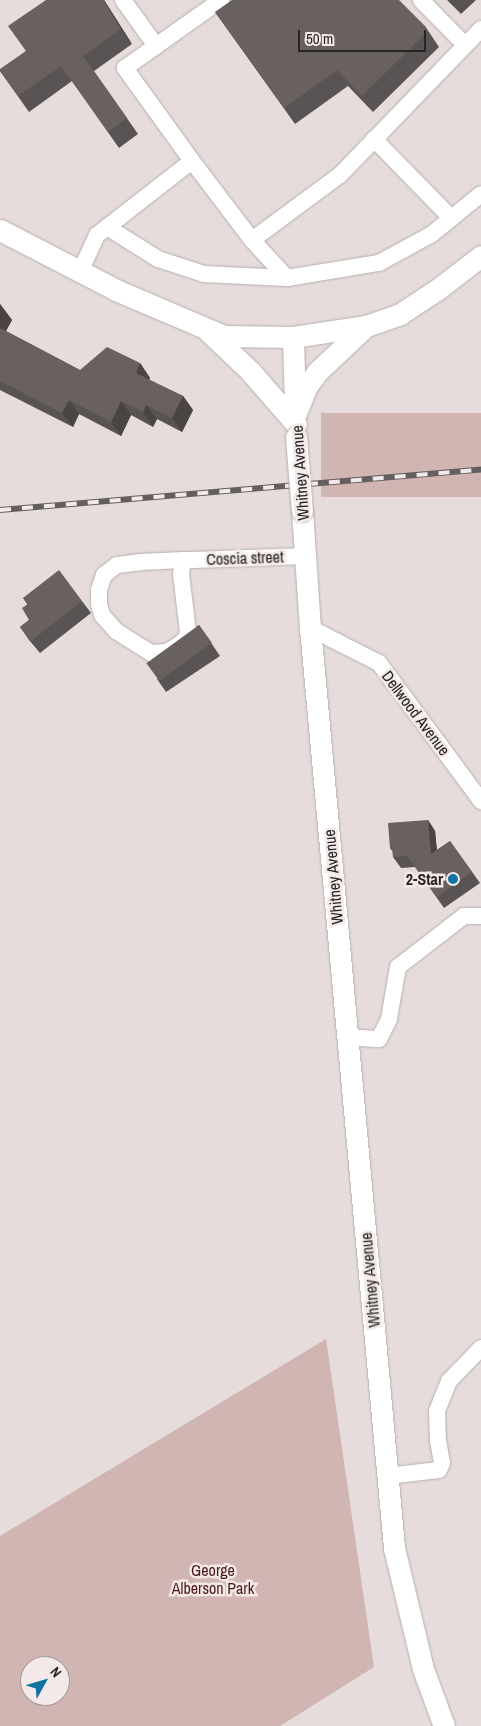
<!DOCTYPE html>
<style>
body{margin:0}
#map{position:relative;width:481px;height:1726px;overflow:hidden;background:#e5dcdb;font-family:"Archivo Narrow",sans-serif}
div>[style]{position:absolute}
.green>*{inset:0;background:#d0b5b2;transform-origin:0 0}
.roads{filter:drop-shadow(0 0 1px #b8afae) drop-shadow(0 0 1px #b8afae)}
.minor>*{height:16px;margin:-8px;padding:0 8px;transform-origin:8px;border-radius:8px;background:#fff}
.major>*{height:21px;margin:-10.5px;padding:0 10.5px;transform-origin:10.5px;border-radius:10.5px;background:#fff}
.rail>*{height:5.5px;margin-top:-2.75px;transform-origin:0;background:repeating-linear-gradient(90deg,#f2e9e8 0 11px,#645f5f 0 22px);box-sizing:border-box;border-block:1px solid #645f5f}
.bridges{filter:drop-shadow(0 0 1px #b8afae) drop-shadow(0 0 1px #b8afae)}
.major-bridge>*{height:21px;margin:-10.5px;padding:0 10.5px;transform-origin:10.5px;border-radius:10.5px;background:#fff}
.wall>*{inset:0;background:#5a5353}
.shaded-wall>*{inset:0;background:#4a4443}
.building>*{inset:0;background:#696160;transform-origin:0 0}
.dots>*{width:14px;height:14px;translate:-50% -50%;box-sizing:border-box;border:2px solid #f2e9e8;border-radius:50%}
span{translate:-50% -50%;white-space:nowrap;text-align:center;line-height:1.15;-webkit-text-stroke:5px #f2e9e8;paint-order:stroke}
.street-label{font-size:16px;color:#282424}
.poi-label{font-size:16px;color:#282424;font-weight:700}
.right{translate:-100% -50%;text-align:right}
.park-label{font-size:16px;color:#4f1a17}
.north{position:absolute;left:20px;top:1656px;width:50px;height:50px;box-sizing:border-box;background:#f2e9e8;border:1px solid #a19a9a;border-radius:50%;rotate:51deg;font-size:14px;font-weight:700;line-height:20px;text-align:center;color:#282424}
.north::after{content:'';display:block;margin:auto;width:18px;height:22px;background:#1173a0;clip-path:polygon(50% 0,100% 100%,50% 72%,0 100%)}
.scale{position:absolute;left:298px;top:30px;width:128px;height:22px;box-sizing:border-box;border:2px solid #282424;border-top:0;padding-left:6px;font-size:15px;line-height:18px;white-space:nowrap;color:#282424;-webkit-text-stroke:4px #f2e9e8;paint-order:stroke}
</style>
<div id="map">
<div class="green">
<div style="left:481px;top:413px;width:84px;height:160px;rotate:90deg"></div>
<div style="clip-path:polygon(evenodd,326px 1339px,374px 1667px,280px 1726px,0 1726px,0 1536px,326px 1339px,30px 1666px,60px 1666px,60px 1696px,30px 1696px,30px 1666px)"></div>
</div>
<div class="roads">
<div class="minor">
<div style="left:123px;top:0;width:57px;rotate:54.3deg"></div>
<div style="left:421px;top:0;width:63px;rotate:45.6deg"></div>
<div style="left:374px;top:139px;width:110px;rotate:45.7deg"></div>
<div style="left:192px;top:161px;width:115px;rotate:-125.8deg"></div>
<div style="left:125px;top:68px;width:118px;rotate:-35.3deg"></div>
<div style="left:107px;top:227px;width:60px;rotate:32.1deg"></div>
<div style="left:158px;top:259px;width:48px;rotate:18.1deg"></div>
<div style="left:204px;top:274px;width:83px;rotate:2.8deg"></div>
<div style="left:252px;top:240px;width:52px;rotate:47.4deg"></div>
<div style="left:287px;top:278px;width:93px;rotate:-9.3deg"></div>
<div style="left:379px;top:263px;width:60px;rotate:-28.7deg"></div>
<div style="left:432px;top:234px;width:63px;rotate:-39.2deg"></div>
<div style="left:80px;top:272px;width:41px;rotate:-65.3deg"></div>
<div style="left:97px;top:235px;width:120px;rotate:-37.9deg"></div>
<div style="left:192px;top:161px;width:99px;rotate:52.8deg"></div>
<div style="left:252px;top:240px;width:109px;rotate:-36.5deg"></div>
<div style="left:340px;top:175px;width:203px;rotate:-46deg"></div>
<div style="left:183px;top:560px;width:14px;rotate:98deg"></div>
<div style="left:181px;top:574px;width:58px;rotate:83.1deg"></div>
<div style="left:188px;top:632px;width:9px;rotate:111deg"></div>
<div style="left:185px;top:640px;width:14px;rotate:144deg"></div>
<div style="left:174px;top:648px;width:9px;rotate:153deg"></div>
<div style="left:166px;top:652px;width:15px;rotate:176deg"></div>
<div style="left:151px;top:653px;width:41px;rotate:-147.8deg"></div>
<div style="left:116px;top:631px;width:21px;rotate:-131deg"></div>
<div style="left:102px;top:615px;width:11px;rotate:-105deg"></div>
<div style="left:99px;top:604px;width:14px;rotate:-90deg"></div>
<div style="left:99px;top:590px;width:16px;rotate:-72deg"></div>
<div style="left:104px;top:575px;width:16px;rotate:-38deg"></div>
<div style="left:117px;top:565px;width:23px;rotate:-7deg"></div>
<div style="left:140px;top:562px;width:43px;rotate:-2.7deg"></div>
<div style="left:183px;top:560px;width:11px"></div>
<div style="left:194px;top:560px;width:112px;rotate:-2deg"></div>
<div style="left:310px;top:628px;width:77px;rotate:26.9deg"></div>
<div style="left:379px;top:663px;width:172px;rotate:53.5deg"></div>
<div style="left:347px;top:1037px;width:32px;rotate:4deg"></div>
<div style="left:379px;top:1039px;width:22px;rotate:-63deg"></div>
<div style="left:389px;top:1019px;width:53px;rotate:-80.2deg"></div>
<div style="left:398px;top:967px;width:83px;rotate:-37.7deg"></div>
<div style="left:464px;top:916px;width:17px"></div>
<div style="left:387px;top:1476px;width:52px;rotate:-6.6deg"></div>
<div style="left:439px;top:1470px;width:8px;rotate:-67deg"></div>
<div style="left:442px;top:1463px;width:22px;rotate:-100deg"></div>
<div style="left:438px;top:1441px;width:30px;rotate:-92deg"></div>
<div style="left:437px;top:1411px;width:32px;rotate:-68deg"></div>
<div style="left:449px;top:1381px;width:46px;rotate:-45.9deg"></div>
</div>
<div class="major">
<div style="left:0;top:230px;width:131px;rotate:27.3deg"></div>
<div style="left:116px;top:290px;width:117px;rotate:23.1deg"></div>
<div style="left:224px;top:336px;width:69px;rotate:0.8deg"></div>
<div style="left:293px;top:337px;width:74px;rotate:-8.6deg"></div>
<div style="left:366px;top:326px;width:36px;rotate:-19deg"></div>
<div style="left:400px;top:314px;width:45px;rotate:-33.3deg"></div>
<div style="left:438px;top:289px;width:54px;rotate:-37.5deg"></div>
<div style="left:208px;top:331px;width:58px;rotate:43.6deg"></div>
<div style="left:250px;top:371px;width:70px;rotate:49deg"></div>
<div style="left:293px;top:337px;width:70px;rotate:88.4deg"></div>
<div style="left:296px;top:413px;width:29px;rotate:-68deg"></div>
<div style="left:307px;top:386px;width:17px;rotate:-54deg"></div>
<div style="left:317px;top:372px;width:67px;rotate:-43.2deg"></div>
<div style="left:302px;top:511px;width:117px;rotate:86.1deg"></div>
<div style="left:310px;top:628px;width:924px;rotate:84.78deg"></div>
<div style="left:394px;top:1548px;width:124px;rotate:76.5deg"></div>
<div style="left:423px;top:1669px;width:61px;rotate:69.8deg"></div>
</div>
</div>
<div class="rail">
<div style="left:0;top:510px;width:483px;rotate:-4.8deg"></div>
</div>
<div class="bridges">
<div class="major-bridge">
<div style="left:296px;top:437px;width:74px;rotate:85.4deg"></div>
</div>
</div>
<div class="wall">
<div style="clip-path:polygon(104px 0,132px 44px,94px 71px,138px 134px,119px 148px,72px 81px,29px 112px,0 71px,26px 51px)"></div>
<div style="clip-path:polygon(447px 0,476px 0,461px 14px)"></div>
<div style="clip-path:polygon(215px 12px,425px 26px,439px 47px,373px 112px,348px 86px,295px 124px)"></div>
<div style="clip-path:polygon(0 304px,12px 320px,6px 331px,80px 370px,140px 363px,150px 378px,149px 380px,183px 396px,193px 410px,182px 432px,157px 419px,153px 427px,131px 415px,121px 436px,79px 414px,73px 427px,0 390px)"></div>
<div style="clip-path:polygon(23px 598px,82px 601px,91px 613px,40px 653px,29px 640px,20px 627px,29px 620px,27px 604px)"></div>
<div style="clip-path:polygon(199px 625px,220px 656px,166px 692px,157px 679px)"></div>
<div style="clip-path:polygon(428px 820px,435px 831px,437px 850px,450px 841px,480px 883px,444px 908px,415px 867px,401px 868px,393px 857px,393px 852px,390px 848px)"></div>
</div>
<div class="shaded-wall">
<div style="clip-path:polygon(103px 0,104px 0,132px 44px,121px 29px)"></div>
<div style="clip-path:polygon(0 304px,12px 320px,2px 338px,0 335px)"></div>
<div style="clip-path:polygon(140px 363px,150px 378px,146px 387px,136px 373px)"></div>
<div style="clip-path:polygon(183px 396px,193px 410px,182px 432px,172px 418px)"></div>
<div style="clip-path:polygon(69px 400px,79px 414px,73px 427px,62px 413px)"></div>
<div style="clip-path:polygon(121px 401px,131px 415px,121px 436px,111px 422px)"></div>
<div style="clip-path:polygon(146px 405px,157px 419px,153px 427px,143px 412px)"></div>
<div style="clip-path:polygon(428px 820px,435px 831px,438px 865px,431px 854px)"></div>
</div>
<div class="building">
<div style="clip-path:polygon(46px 0,103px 0,121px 29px,83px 56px,127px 118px,108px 132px,61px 66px,18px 96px,0 71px,0 69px,26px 51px,8px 26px)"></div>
<div style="clip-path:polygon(232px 0,399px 0,425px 26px,428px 31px,362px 96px,337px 70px,284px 108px,215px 12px)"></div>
<div style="clip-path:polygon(0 328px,80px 370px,107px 347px,140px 363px,136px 373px,183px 396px,172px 418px,146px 405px,143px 412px,121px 401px,111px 422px,69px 400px,62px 413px,0 381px)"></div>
<div style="clip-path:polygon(59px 570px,82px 601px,31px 641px,20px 627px,29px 620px,22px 608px,28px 604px,23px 598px)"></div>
<div style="left:199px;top:625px;width:22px;height:65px;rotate:54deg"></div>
<div style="clip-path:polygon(428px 820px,431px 854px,450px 841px,472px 872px,437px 897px,407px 856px,393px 857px,392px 848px,390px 848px,388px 823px)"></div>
</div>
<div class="dots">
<div style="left:453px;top:879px;background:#1173a0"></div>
</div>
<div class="street-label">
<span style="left:300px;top:473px;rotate:-94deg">Whitney Avenue</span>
<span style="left:245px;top:558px;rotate:-2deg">Coscia street</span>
<span style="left:416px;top:713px;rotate:53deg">Dellwood Avenue</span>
<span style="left:333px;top:877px;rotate:-95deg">Whitney Avenue</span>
<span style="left:370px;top:1280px;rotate:-95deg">Whitney Avenue</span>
</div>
<div class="poi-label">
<span class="right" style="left:443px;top:879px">2-Star</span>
</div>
<div class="park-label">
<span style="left:213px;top:1579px">George<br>Alberson Park</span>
</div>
<div class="north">N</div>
<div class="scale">50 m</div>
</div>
